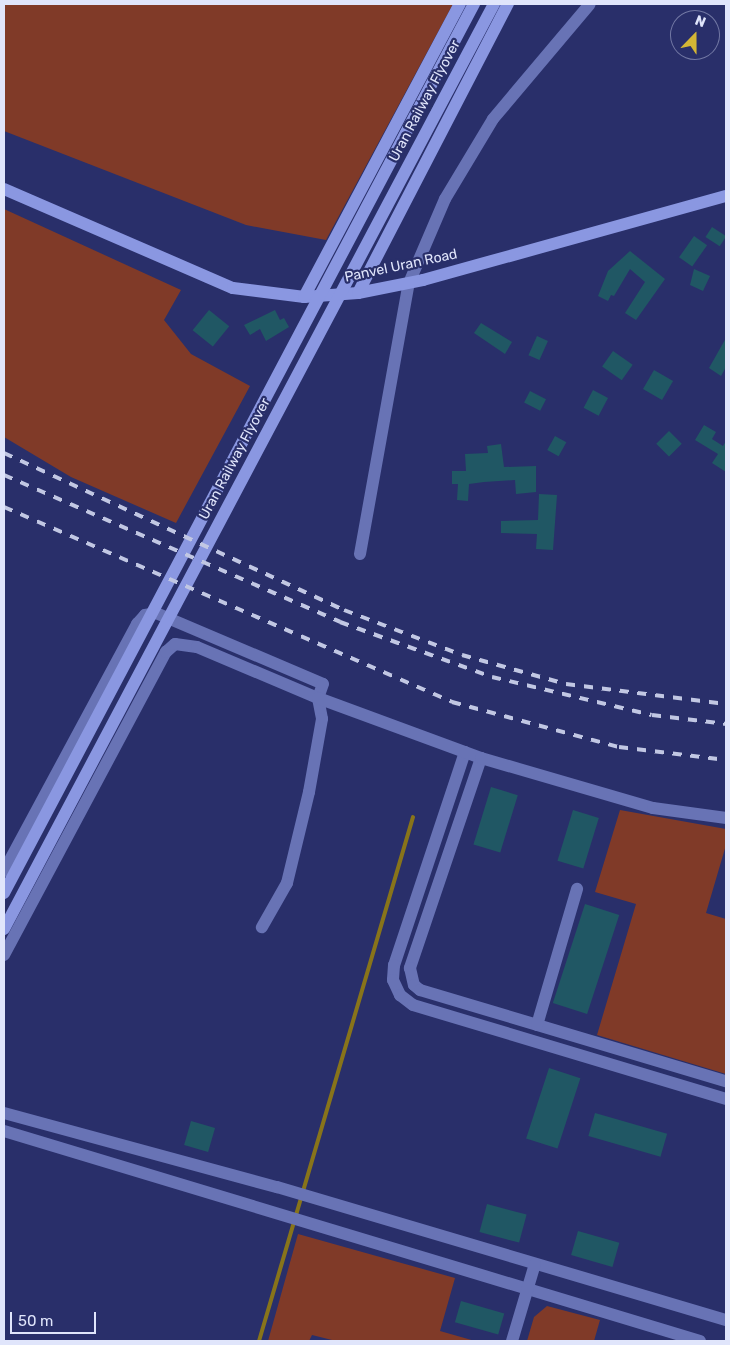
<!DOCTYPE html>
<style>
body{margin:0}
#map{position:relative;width:730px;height:1345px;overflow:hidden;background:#292f6a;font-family:Rubik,sans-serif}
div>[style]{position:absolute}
.green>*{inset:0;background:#803a28}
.stream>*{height:4px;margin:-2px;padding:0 2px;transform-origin:2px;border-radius:2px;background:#88741a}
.building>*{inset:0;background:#205764;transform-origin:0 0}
.minor>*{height:12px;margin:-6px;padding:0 6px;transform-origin:6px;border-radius:6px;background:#6873b5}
.major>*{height:12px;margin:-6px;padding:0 6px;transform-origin:6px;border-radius:6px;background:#8a97e1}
.rail>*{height:4px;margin-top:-2px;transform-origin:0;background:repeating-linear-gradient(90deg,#c1c7e3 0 9px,transparent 0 18px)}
span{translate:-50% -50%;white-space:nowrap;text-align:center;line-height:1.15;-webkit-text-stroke:4.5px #292f6a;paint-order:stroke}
.street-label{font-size:14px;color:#e0e5fb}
.frame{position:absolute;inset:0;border:5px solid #e0e5fb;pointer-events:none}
.north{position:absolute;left:670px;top:10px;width:50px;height:50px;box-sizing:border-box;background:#292f6a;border:1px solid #7278a4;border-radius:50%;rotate:22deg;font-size:14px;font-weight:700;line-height:20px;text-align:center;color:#e0e5fb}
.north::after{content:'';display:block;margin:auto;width:18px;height:22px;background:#d4b635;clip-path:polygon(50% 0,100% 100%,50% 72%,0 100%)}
.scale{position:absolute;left:10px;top:1312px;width:86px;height:22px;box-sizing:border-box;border:2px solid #e0e5fb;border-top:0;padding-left:6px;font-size:15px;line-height:18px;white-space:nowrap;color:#e0e5fb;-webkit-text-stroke:4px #292f6a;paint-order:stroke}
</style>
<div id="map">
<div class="green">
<div style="clip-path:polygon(4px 4px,453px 4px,326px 240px,246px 225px,4px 131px)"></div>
<div style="clip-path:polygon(4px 209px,181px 290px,164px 320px,191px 354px,250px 386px,176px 523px,71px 477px,4px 437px)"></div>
<div style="clip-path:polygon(620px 810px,726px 829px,726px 845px,706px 913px,726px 919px,726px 1074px,597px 1035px,636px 904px,595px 892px)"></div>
<div style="clip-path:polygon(298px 1234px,455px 1278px,440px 1331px,475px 1341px,336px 1341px,312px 1335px,309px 1341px,268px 1341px)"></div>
<div style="clip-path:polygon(547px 1306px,600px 1320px,594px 1341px,527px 1341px,534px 1317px)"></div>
</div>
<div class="stream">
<div style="left:259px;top:1341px;width:546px;rotate:-73.62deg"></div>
</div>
<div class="building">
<div style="left:712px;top:227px;width:17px;height:12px;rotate:33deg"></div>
<div style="left:694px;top:236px;width:16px;height:26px;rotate:35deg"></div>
<div style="clip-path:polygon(630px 251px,665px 279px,636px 320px,625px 313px,645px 282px,630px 269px,614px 296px,611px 295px,608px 301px,598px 296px,608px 271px)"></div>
<div style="clip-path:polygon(694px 269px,710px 276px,703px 291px,690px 285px)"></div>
<div style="left:209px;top:310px;width:26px;height:26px;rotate:39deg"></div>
<div style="clip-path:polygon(275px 310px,280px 320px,284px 318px,289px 327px,266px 341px,260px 329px,250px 335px,244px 325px)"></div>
<div style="clip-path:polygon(481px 323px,512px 342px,505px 354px,474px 333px)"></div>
<div style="left:537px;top:336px;width:12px;height:21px;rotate:24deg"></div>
<div style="clip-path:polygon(726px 338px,726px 367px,721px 376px,709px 368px)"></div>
<div style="left:613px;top:351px;width:24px;height:19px;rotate:35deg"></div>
<div style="left:654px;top:370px;width:22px;height:22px;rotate:30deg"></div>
<div style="left:593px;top:390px;width:17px;height:20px;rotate:28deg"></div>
<div style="left:530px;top:391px;width:18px;height:13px;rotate:27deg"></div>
<div style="clip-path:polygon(704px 425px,716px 432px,712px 439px,723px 446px,726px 441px,726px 472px,712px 463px,718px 454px,695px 440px)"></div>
<div style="left:669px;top:431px;width:18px;height:18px;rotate:45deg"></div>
<div style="left:555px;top:436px;width:13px;height:16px;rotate:29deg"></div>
<div style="clip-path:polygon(501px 444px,504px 467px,536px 466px,536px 492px,516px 494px,515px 480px,484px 482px,469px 484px,468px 501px,457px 500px,458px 484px,452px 484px,452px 471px,466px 471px,465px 454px,488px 453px,487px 446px)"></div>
<div style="clip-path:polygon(539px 494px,557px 495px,553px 550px,536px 549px,537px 534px,501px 533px,501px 521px,538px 520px)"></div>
<div style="left:491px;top:787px;width:28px;height:60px;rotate:17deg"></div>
<div style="left:573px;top:810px;width:27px;height:53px;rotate:17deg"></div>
<div style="left:585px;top:904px;width:36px;height:104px;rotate:18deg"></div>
<div style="left:549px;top:1068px;width:33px;height:74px;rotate:18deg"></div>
<div style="left:595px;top:1113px;width:75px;height:24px;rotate:16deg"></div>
<div style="left:191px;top:1121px;width:25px;height:25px;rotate:16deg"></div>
<div style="left:487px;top:1204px;width:41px;height:29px;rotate:15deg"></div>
<div style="left:578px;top:1231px;width:43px;height:25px;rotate:16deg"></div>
<div style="left:461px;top:1301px;width:45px;height:22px;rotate:16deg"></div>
</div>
<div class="minor">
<div style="left:360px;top:554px;width:275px;rotate:-79.8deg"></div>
<div style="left:409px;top:283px;width:91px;rotate:-66.8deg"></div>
<div style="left:445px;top:199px;width:93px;rotate:-59deg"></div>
<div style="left:493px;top:119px;width:150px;rotate:-49.9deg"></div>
<div style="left:465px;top:752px;width:225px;rotate:108.4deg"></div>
<div style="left:394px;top:965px;width:15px;rotate:94deg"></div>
<div style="left:393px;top:980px;width:17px;rotate:65deg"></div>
<div style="left:400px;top:995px;width:16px;rotate:38deg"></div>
<div style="left:413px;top:1005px;width:327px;rotate:16.7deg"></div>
<div style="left:481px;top:758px;width:222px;rotate:108.7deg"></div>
<div style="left:410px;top:968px;width:17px;rotate:77deg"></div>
<div style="left:414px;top:985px;width:8px;rotate:40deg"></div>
<div style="left:420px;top:990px;width:319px;rotate:16.6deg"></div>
<div style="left:4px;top:871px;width:281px;rotate:-61.7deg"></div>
<div style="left:137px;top:624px;width:12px;rotate:-48deg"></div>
<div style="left:145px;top:615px;width:11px;rotate:-10deg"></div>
<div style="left:156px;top:613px;width:181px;rotate:23deg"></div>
<div style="left:323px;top:684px;width:15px;rotate:110deg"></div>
<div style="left:318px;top:698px;width:21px;rotate:79deg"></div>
<div style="left:322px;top:719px;width:74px;rotate:100.1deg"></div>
<div style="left:309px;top:792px;width:94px;rotate:103.6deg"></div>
<div style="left:287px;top:883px;width:51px;rotate:119.6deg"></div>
<div style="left:4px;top:955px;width:344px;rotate:-61.9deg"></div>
<div style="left:166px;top:652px;width:12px;rotate:-42deg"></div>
<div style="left:175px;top:644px;width:22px;rotate:8deg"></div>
<div style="left:197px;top:647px;width:131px;rotate:22.9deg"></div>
<div style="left:318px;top:698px;width:174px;rotate:20.2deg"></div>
<div style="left:481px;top:758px;width:179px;rotate:16.2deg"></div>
<div style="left:653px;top:808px;width:74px;rotate:7.8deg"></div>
<div style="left:537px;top:1025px;width:142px;rotate:-73.6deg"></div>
<div style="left:4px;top:1113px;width:283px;rotate:15.2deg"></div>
<div style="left:277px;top:1187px;width:468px;rotate:16.5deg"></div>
<div style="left:4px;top:1131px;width:727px;rotate:16.79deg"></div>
<div style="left:512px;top:1341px;width:80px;rotate:-73.4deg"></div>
</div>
<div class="major">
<div style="left:4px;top:189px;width:249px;rotate:23.4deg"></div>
<div style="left:233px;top:288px;width:72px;rotate:7.2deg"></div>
<div style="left:304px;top:297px;width:54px;rotate:-4.2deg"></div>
<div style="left:358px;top:293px;width:66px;rotate:-11.3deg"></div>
<div style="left:423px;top:280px;width:314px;rotate:-15.5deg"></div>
<div style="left:358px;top:293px;width:326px;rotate:-62.6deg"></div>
<div style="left:304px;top:297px;width:332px;rotate:-62deg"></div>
<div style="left:4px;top:893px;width:1006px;rotate:-62.14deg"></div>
<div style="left:4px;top:929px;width:1047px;rotate:-62.09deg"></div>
</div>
<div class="rail">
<div style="left:4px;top:453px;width:374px;rotate:24.8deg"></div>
<div style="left:344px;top:610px;width:126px;rotate:20.9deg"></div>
<div style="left:462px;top:655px;width:108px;rotate:15.6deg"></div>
<div style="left:566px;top:684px;width:161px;rotate:7.1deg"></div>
<div style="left:4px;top:475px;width:367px;rotate:23.6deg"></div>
<div style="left:340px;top:622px;width:162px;rotate:19.9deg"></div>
<div style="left:492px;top:677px;width:164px;rotate:13.4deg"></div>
<div style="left:652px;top:715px;width:75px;rotate:6.9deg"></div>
<div style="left:4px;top:507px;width:489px;rotate:23.5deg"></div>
<div style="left:452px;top:702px;width:173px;rotate:15.1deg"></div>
<div style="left:619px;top:747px;width:108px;rotate:6.9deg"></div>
</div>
<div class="street-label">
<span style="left:425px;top:101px;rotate:-62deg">Uran Railway Flyover</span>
<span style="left:401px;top:266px;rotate:-12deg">Panvel Uran Road</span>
<span style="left:235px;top:459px;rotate:-62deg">Uran Railway Flyover</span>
</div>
<div class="frame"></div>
<div class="north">N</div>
<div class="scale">50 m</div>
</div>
